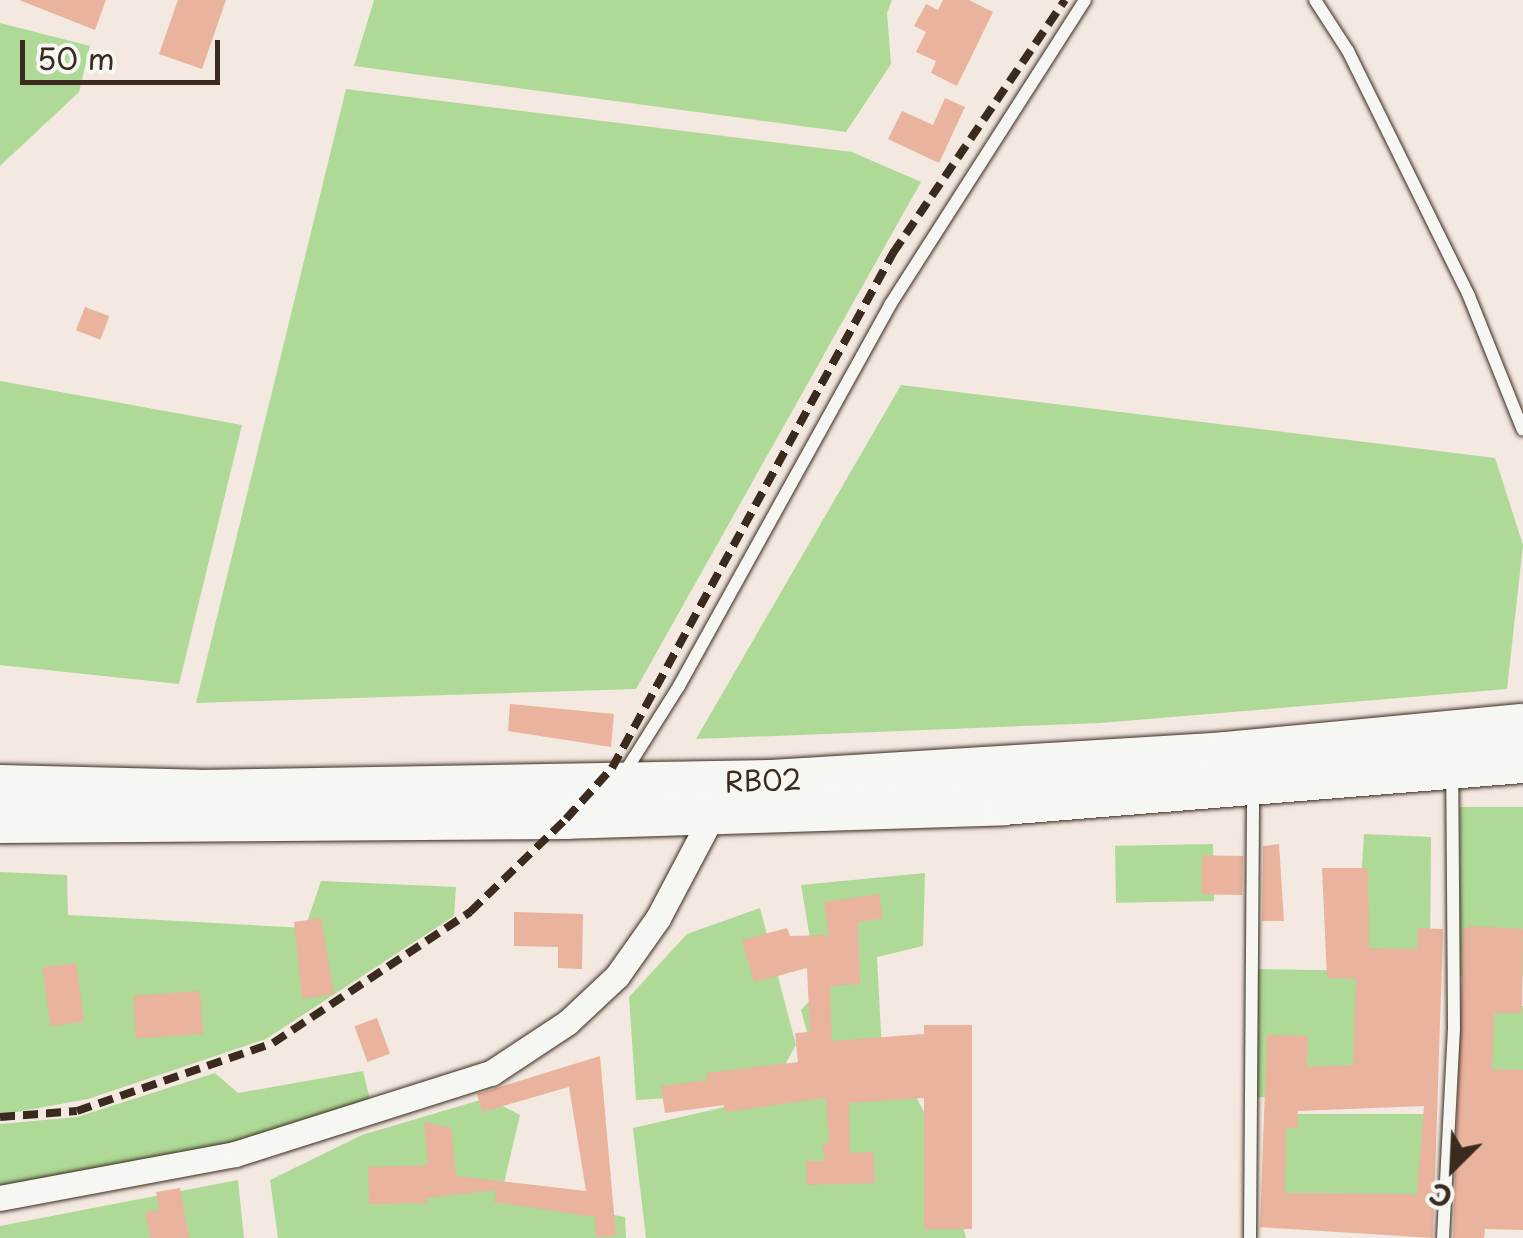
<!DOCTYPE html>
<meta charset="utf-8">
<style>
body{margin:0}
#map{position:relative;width:1523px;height:1238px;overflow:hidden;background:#f3e9e1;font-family:"Playpen Sans",sans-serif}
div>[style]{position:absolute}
.green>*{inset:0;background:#aed997;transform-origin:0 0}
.building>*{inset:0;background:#e9b39d;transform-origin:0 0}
.roads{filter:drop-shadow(0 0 2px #3b2a1e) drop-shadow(0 0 2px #3b2a1e)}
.service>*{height:12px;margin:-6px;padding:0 6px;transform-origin:6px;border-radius:6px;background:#f6f6f2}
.minor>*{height:25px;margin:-12.5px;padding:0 12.5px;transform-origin:12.5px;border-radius:12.5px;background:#f6f6f2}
.trunk>*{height:40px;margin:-20px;padding:0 20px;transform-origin:20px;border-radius:20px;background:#f6f6f2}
.rail>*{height:8px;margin-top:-4px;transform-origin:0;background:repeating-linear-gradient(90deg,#3b2a1e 0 15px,transparent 0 23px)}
span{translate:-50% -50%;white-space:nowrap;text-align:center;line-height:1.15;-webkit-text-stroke:8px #f6f6f2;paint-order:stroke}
.street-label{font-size:28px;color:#3b2a1e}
.north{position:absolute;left:1403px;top:1118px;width:100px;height:100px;-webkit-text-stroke:8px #f6f6f2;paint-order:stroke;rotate:204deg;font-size:28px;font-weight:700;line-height:40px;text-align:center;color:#3b2a1e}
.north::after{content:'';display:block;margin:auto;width:35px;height:45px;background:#3b2a1e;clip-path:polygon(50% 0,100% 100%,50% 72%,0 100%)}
.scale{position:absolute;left:20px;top:40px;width:200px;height:45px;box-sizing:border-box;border:5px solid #3b2a1e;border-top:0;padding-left:12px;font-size:30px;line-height:35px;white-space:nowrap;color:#3b2a1e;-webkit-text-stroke:8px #f6f6f2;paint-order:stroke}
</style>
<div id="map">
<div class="green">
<div style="clip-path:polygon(374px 0,892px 0,887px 13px,891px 64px,846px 132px,354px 66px)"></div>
<div style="clip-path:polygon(0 23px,90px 46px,79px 92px,0 166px)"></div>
<div style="clip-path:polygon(346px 89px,852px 152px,921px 182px,636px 689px,196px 703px)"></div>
<div style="clip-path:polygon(0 381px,242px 425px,179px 684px,0 665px)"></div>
<div style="clip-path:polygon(901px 385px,1495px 458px,1523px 545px,1507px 689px,1100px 723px,696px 739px)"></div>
<div style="left:1523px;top:807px;width:169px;height:63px;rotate:90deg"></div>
<div style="clip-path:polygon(1364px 834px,1431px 837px,1430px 955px,1356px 960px)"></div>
<div style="left:1213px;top:844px;width:57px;height:98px;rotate:89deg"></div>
<div style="clip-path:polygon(0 872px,67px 875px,68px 915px,305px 928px,321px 881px,456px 887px,454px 916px,266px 1039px,88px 1099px,0 1115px)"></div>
<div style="clip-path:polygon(925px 873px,923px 946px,877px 957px,882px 1052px,813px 1054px,801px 1010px,819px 991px,801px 885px)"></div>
<div style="clip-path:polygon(760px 908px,796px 1045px,770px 1092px,636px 1100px,629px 997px,687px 934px)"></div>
<div style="left:1256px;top:969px;width:175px;height:128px;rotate:1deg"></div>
<div style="clip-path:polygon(1481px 1003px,1523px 1006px,1523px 1215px,1486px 1206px)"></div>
<div style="clip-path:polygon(363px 1071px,371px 1104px,152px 1165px,0 1191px,0 1124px,77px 1117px,215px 1073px,238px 1093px)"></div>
<div style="clip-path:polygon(909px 1083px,938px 1139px,966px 1238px,646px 1238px,633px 1128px,807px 1088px)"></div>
<div style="clip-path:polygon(487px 1098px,520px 1115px,501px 1196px,625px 1217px,626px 1238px,278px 1238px,270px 1180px,362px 1135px)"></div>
<div style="left:1273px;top:1114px;width:159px;height:86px"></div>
<div style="clip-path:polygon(238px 1180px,244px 1238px,0 1238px,0 1226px)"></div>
</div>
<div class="building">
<div style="clip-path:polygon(19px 0,106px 0,95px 30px)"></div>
<div style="clip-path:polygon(178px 0,226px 0,202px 69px,159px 54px)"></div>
<div style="clip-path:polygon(943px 0,969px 0,993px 12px,957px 86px,931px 73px,936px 61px,916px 52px,926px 32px,914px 26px,926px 4px,938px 10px)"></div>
<div style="clip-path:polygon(945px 98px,965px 107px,939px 163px,888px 139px,902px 111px,933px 125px)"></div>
<div style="left:85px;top:307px;width:26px;height:25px;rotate:21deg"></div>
<div style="clip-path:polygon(510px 704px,614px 714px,611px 747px,508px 731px)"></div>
<div style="clip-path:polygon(1279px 844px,1284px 921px,1262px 921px,1263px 846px)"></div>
<div style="left:1243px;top:856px;width:39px;height:41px;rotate:91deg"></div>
<div style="clip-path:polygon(evenodd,1322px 868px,1368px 868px,1369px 948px,1417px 949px,1418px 928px,1443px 929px,1433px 1238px,1260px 1227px,1267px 1035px,1308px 1036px,1307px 1067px,1353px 1065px,1356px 979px,1327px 978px,1322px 868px,1424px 1106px,1417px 1194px,1285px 1193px,1286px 1128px,1298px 1128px,1298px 1111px,1424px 1106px)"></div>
<div style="clip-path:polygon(879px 894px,883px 918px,858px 922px,860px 984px,830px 986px,832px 1041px,924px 1034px,924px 1025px,972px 1025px,972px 1229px,924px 1229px,924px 1098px,849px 1103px,850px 1153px,873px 1152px,875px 1183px,807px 1185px,806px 1161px,824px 1161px,823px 1143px,829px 1143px,826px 1098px,725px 1112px,724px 1105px,665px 1113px,661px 1086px,708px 1080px,706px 1073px,798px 1062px,795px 1033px,810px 1032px,807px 968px,754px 982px,742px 940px,787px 928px,790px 936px,829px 935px,824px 902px)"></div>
<div style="clip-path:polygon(514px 912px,583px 914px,582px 969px,558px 968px,558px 947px,514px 946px)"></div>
<div style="clip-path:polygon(321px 918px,334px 994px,302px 999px,294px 922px)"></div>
<div style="clip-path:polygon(1471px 926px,1523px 929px,1522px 1013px,1494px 1013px,1492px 1069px,1523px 1070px,1523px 1230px,1485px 1229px,1484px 1238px,1453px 1238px,1463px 929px)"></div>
<div style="left:76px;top:963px;width:59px;height:34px;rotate:82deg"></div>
<div style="left:200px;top:991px;width:43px;height:67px;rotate:86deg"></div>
<div style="left:377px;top:1018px;width:38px;height:24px;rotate:70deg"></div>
<div style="clip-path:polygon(600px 1056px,616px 1236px,596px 1237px,595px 1217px,494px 1202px,497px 1190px,426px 1198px,427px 1203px,369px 1204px,368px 1167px,428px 1165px,424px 1122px,451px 1128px,456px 1176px,586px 1191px,569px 1087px,482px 1112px,477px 1094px)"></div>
<div style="clip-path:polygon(180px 1188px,189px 1238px,150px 1238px,145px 1212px,159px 1210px,156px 1192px)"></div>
</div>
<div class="roads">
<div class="service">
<div style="left:1315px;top:0;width:61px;rotate:57.1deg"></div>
<div style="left:1348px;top:51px;width:273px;rotate:63.7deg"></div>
<div style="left:1469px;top:296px;width:144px;rotate:68.1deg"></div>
<div style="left:623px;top:775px;width:105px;rotate:-57.8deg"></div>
<div style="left:679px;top:686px;width:436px;rotate:-61deg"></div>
<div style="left:890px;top:305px;width:362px;rotate:-57.4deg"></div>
<div style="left:1250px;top:1238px;width:447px;rotate:-89.6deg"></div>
<div style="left:1443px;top:1238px;width:209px;rotate:-87deg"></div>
<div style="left:1454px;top:1029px;width:257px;rotate:-90.4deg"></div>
</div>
<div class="minor">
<div style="left:0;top:1198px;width:239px;rotate:-10.6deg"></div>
<div style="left:235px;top:1154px;width:269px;rotate:-17.6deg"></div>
<div style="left:491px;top:1073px;width:92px;rotate:-33.5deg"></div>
<div style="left:568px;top:1022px;width:67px;rotate:-43.2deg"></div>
<div style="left:617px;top:976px;width:71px;rotate:-54.7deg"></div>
<div style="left:658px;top:918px;width:115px;rotate:-62.1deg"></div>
</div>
<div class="trunk">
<div style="left:0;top:785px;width:199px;rotate:1.4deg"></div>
<div style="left:199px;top:790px;width:572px;rotate:-1deg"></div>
<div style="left:771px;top:780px;width:455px;rotate:-3.5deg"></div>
<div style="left:1225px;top:752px;width:299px;rotate:-5.4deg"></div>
<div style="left:0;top:823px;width:566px;rotate:-0.4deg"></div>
<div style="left:566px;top:819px;width:437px;rotate:-1.8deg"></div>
<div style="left:1003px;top:805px;width:522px;rotate:-4.62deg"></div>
</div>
</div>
<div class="rail">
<div style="left:0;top:1117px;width:77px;rotate:-4.5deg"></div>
<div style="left:77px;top:1111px;width:207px;rotate:-19.1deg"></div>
<div style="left:273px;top:1043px;width:237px;rotate:-33.6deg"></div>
<div style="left:470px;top:912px;width:134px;rotate:-44.1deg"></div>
<div style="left:566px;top:819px;width:69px;rotate:-48deg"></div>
<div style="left:612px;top:768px;width:587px;rotate:-61.38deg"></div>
<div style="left:893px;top:253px;width:306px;rotate:-55.8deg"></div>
</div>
<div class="street-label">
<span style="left:763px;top:780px;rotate:-2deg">RB02</span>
</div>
<div class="north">С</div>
<div class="scale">50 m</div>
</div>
